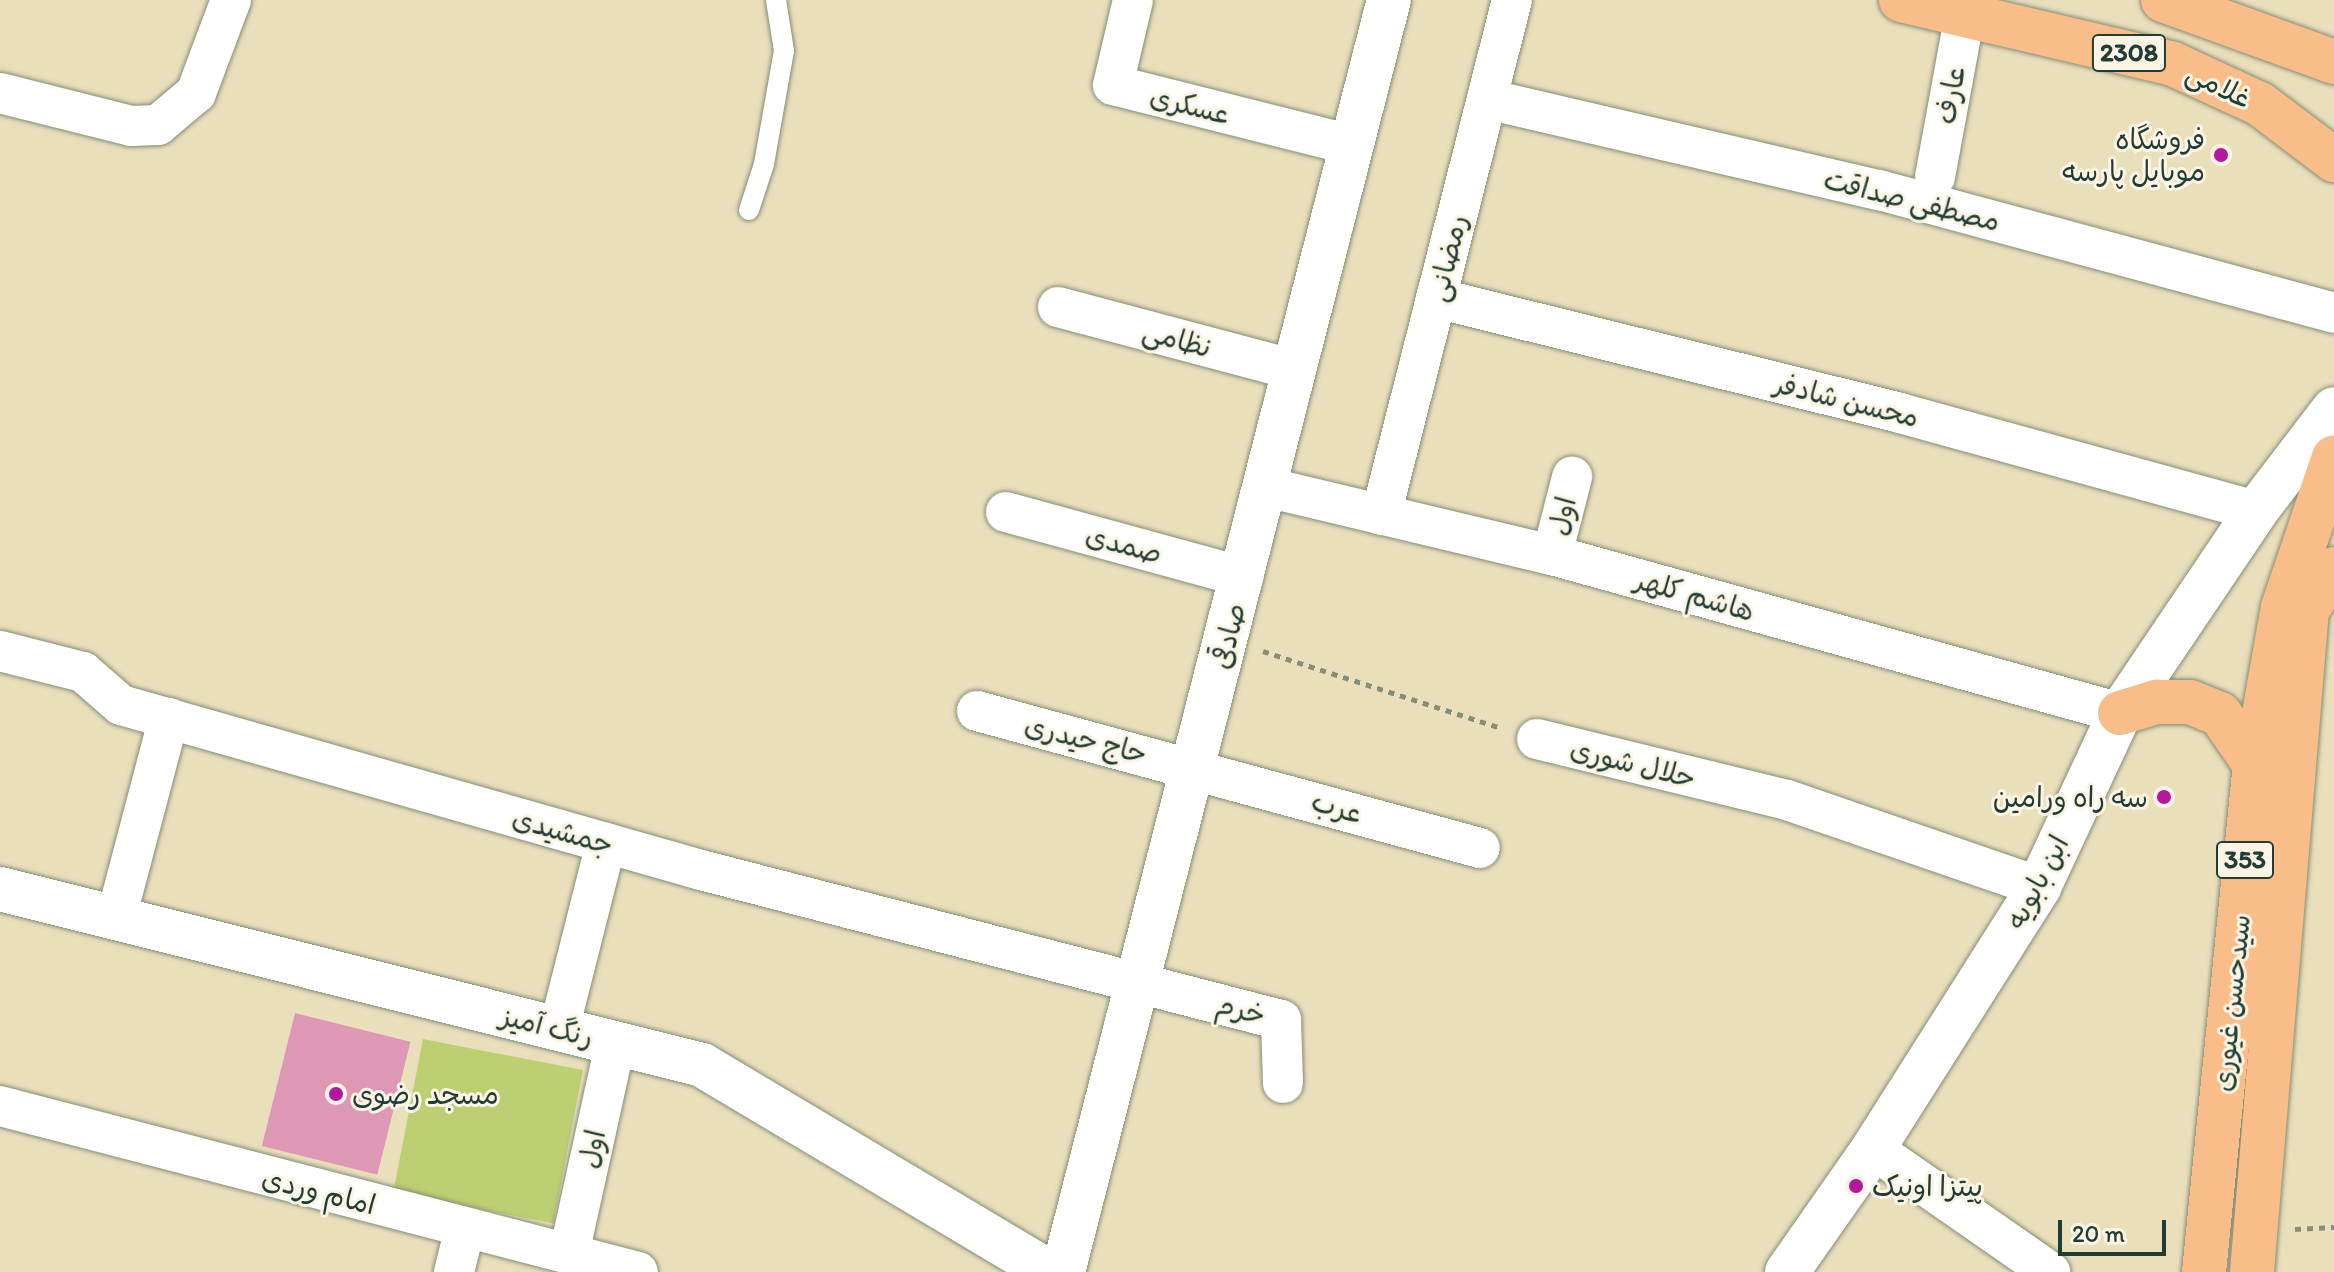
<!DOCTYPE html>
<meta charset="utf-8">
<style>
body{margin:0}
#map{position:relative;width:2334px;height:1272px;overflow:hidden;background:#eadfbb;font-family:Itim,"Playpen Sans Arabic",sans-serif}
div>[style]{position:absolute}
.green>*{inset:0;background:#bccf72;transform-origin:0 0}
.building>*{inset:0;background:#de98b5;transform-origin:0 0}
.path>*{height:5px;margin-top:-2.5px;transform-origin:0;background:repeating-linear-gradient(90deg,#848e78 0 6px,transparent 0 12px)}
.roads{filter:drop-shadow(0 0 2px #848e78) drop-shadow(0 0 2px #848e78)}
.service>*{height:20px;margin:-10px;padding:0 10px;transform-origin:10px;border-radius:10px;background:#fff}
.minor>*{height:40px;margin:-20px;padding:0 20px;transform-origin:20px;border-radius:20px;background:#fff}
.tertiary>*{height:44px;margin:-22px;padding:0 22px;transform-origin:22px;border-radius:22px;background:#fff}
.primary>*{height:44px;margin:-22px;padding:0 22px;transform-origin:22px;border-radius:22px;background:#f8bd89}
.dots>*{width:22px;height:22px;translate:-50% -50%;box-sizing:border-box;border:4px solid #fcf5e5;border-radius:50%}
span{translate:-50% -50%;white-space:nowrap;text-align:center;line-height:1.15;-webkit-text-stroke:6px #fcf5e5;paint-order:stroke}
.shield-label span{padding:2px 6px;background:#fcf5e5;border:2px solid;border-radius:6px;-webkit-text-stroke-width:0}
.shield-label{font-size:26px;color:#1f3d34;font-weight:700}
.street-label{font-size:28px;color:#1f3d34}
.poi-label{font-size:28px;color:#1f3d34}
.right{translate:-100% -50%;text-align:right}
.left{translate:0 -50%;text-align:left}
.scale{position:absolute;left:2058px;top:1220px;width:108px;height:36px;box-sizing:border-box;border:4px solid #1f3d34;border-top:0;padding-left:10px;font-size:24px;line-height:28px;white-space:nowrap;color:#1f3d34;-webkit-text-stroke:6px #fcf5e5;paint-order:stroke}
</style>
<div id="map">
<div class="green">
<div style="left:423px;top:1039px;width:163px;height:156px;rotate:11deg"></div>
</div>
<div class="building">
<div style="left:295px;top:1013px;width:119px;height:137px;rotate:14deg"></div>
</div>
<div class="path">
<div style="left:1263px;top:651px;width:250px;rotate:17.9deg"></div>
<div style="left:2295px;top:1229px;width:39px;rotate:-3deg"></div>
</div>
<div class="roads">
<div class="service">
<div style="left:749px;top:210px;width:48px;rotate:-71.9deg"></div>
<div style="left:764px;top:164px;width:115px;rotate:-80deg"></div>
<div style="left:784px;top:51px;width:52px;rotate:-98.9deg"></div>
</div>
<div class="minor">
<div style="left:1133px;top:0;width:87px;rotate:103.2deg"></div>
<div style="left:1113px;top:85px;width:246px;rotate:14.1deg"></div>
<div style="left:0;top:93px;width:135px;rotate:14.1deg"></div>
<div style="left:131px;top:126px;width:27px;rotate:-2deg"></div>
<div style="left:158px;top:125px;width:50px;rotate:-40.1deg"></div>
<div style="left:196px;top:93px;width:99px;rotate:-69.4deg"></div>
<div style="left:1487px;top:99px;width:402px;rotate:13.1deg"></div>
<div style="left:1879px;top:190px;width:471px;rotate:15.1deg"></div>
<div style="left:1935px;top:177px;width:166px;rotate:-79.6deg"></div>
<div style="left:1436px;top:298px;width:478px;rotate:13.9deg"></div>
<div style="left:1900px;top:413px;width:369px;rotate:15.4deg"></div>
<div style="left:1058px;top:307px;width:245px;rotate:14.9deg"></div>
<div style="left:1266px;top:487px;width:294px;rotate:13.4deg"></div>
<div style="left:1552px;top:555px;width:590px;rotate:15.54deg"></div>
<div style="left:1006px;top:512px;width:246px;rotate:15.3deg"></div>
<div style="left:1381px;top:515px;width:531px;rotate:-75.73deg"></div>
<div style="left:1552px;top:555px;width:81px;rotate:-75.6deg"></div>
<div style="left:0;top:651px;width:86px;rotate:14.2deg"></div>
<div style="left:83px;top:672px;width:50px;rotate:41deg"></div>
<div style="left:121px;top:705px;width:603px;rotate:15.88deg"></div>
<div style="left:701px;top:870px;width:599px;rotate:14.5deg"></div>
<div style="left:1281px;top:1020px;width:63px;rotate:88.2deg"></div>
<div style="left:977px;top:711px;width:521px;rotate:15.24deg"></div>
<div style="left:1537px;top:739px;width:257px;rotate:13.7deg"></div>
<div style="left:1787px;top:800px;width:267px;rotate:19deg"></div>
<div style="left:116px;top:918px;width:207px;rotate:-75.2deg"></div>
<div style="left:559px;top:1029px;width:192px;rotate:-75.8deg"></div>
<div style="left:0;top:1106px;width:659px;rotate:14.58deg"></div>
<div style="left:1873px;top:1149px;width:216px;rotate:34.8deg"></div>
<div style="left:569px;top:1254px;width:215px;rotate:-77.6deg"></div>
<div style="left:454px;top:1272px;width:45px;rotate:-76deg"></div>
</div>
<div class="tertiary">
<div style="left:0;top:889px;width:724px;rotate:14.07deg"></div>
<div style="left:702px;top:1065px;width:404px;rotate:30.8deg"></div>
<div style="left:1063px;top:1272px;width:1313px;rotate:-75.63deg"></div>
<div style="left:1787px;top:1272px;width:150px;rotate:-55deg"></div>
<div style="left:1873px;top:1149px;width:310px;rotate:-57.6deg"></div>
<div style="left:2039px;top:887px;width:192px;rotate:-65deg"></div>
<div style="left:2120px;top:713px;width:244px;rotate:-56deg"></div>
<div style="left:2256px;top:511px;width:128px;rotate:-52.6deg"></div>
</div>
<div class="primary">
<div style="left:1901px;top:0;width:279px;rotate:13.2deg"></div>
<div style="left:2173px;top:64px;width:96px;rotate:24.7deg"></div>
<div style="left:2260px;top:104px;width:93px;rotate:37.1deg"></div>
<div style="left:2163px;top:0;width:182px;rotate:19.9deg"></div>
<div style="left:2120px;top:713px;width:39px;rotate:-17deg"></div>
<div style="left:2157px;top:702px;width:33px"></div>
<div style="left:2190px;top:702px;width:32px;rotate:22deg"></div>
<div style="left:2220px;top:714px;width:74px;rotate:55.5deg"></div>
<div style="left:2204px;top:1272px;width:511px;rotate:-84.27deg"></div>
<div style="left:2255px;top:764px;width:159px;rotate:-79.9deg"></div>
<div style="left:2283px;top:607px;width:158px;rotate:-71.2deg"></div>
<div style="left:2252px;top:1272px;width:664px;rotate:-85.25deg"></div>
<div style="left:2307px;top:610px;width:49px;rotate:-56.6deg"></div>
</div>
</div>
<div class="dots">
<div style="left:2221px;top:155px;background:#b5179e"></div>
<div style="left:2164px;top:797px;background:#b5179e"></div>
<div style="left:336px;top:1094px;background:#b5179e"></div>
<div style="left:1856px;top:1186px;background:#b5179e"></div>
</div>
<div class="shield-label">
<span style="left:2129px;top:53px">2308</span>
<span style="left:2245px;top:860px">353</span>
</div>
<div class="street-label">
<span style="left:2219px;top:85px;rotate:26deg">غلامی</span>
<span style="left:1950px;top:95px;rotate:-79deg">عارف</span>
<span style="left:1190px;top:105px;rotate:14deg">عسکری</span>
<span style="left:1912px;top:200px;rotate:14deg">مصطفی صداقت</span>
<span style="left:1447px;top:258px;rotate:-76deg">رمضانی</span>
<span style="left:1177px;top:339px;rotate:15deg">نظامی</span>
<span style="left:1847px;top:400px;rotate:14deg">محسن شادفر</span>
<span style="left:1562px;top:516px;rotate:-76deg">اول</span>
<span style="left:1124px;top:544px;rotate:15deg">صمدی</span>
<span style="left:1695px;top:595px;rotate:16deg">هاشم کلهر</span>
<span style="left:1228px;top:636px;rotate:-76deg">صادقی</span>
<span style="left:1086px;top:739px;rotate:14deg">حاج حیدری</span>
<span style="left:1633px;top:763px;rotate:14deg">حلال شوری</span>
<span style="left:1337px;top:807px;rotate:16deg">عرب</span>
<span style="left:563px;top:831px;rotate:16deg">جمشیدی</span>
<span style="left:2037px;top:882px;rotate:-62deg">ابن بابویه</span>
<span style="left:2231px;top:1003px;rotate:-84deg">سیدحسن غیوری</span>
<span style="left:1241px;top:1009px;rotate:15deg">خرم</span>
<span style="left:547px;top:1026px;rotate:14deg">رنگ آمیز</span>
<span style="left:592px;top:1149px;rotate:-78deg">اول</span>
<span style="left:319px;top:1191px;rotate:14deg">امام وردی</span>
</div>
<div class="poi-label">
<span class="right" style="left:2205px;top:155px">فروشگاه<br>موبایل پارسه</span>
<span class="right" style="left:2148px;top:797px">سه راه ورامین</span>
<span class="left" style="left:352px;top:1094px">مسجد رضوی</span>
<span class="left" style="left:1872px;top:1186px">پیتزا اونیک</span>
</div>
<div class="scale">20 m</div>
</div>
